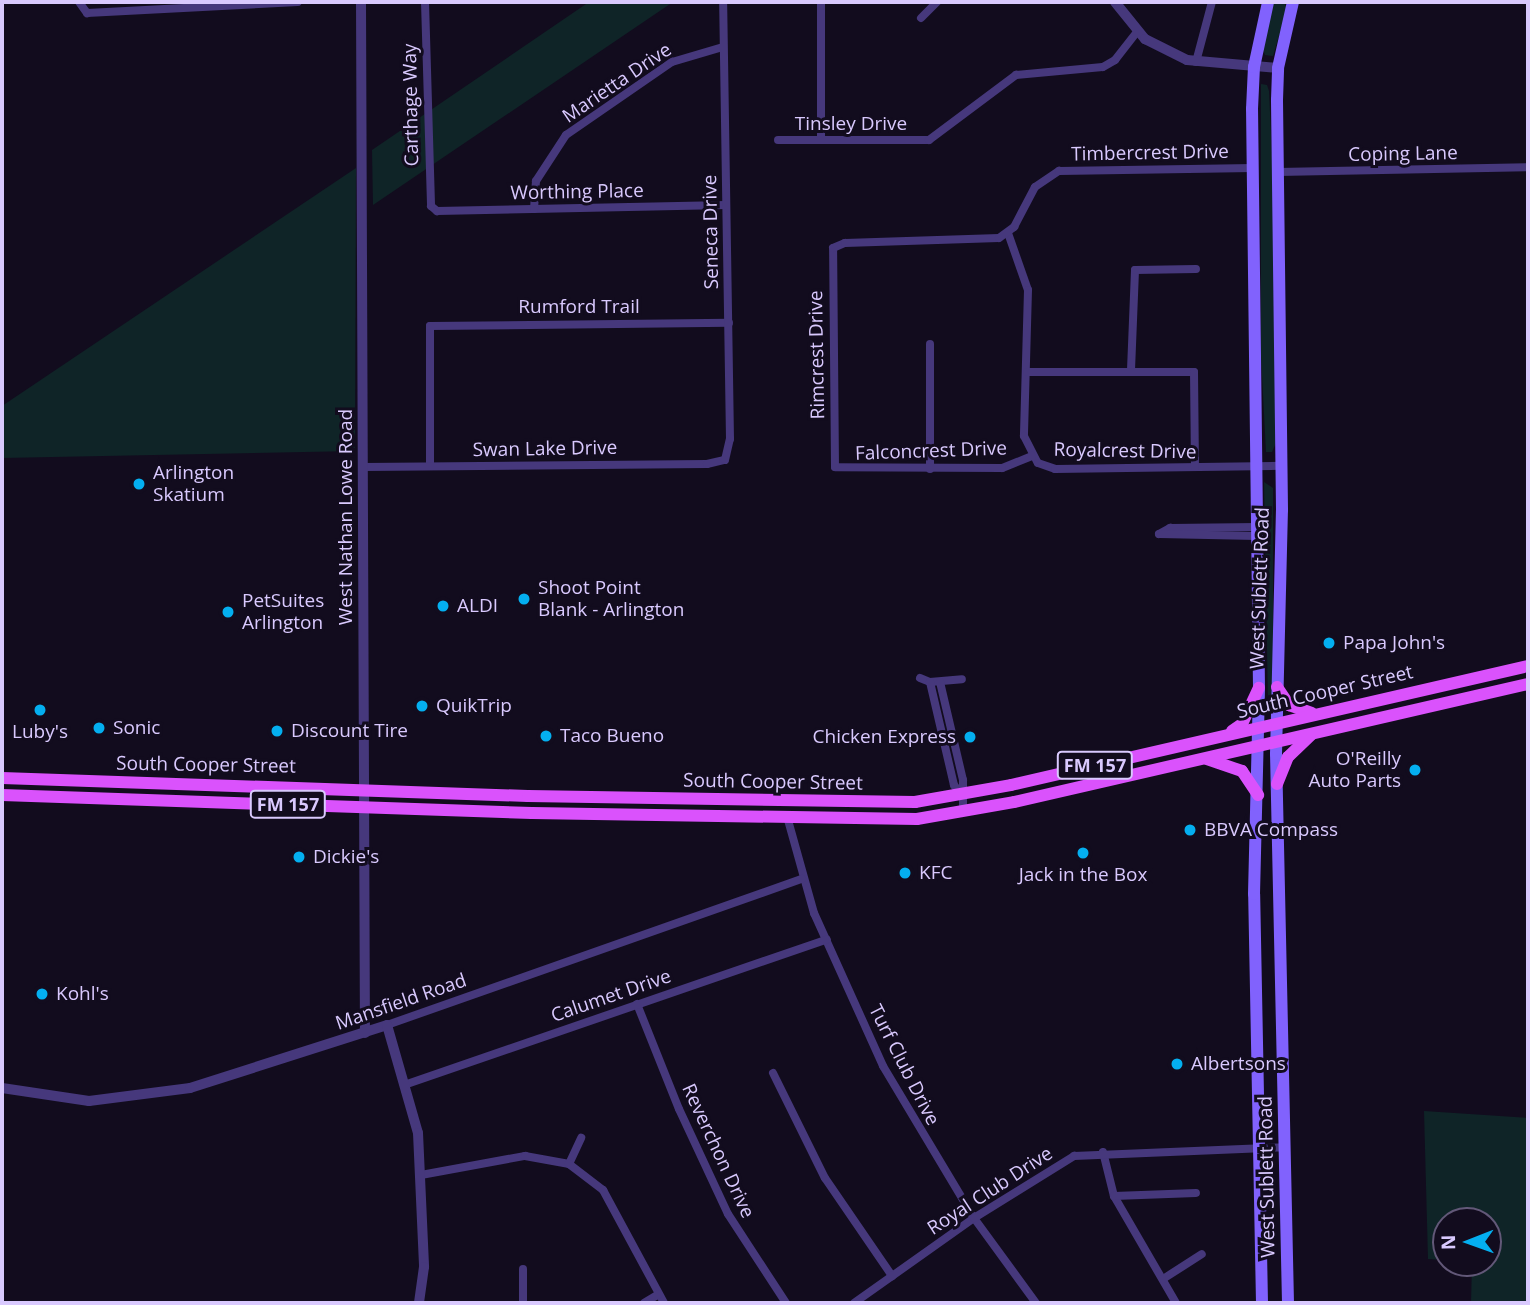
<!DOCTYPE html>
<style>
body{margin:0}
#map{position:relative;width:1530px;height:1305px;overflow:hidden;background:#120c1e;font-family:"Open Sans",sans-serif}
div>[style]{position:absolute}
.green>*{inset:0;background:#0f2427}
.minor>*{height:8px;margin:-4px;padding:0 4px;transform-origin:4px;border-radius:4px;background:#46387c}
.tertiary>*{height:10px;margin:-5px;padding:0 5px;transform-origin:5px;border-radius:5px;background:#46387c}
.secondary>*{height:12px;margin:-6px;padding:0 6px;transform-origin:6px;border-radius:6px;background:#8162fd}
.primary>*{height:12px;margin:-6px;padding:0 6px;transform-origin:6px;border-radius:6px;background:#da52fc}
.dots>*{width:19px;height:19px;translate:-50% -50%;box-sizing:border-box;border:4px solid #120c1e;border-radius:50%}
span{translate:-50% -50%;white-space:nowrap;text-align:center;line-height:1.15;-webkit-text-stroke:6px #120c1e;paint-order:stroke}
.shield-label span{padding:2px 5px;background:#120c1e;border:2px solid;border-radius:5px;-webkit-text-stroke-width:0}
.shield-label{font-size:18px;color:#d9c9fe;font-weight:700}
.street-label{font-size:19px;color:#d9c9fe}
.poi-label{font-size:19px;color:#d9c9fe}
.left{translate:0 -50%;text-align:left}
.right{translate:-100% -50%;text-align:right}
.frame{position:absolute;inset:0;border:4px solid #d9c9fe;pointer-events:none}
.north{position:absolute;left:1432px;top:1207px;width:70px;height:70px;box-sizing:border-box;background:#120c1e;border:2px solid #625878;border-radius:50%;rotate:269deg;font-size:19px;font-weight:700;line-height:28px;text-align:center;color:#d9c9fe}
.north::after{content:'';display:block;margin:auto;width:24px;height:32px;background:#04aff0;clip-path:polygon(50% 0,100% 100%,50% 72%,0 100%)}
</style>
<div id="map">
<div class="green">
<div style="clip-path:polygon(589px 2px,673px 2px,373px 205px,372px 150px)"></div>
<div style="clip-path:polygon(1272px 2px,1284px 2px,1287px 9px,1273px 56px,1265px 55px,1263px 49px)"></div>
<div style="clip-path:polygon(1261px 84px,1267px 85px,1269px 91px,1273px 177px,1276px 443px,1272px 452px,1266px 452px,1261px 357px)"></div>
<div style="clip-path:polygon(356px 168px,355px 451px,2px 458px,2px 406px)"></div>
<div style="clip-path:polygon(1264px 482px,1273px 488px,1273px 705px,1268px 704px)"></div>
<div style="clip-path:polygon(1424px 1111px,1528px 1118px,1528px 1303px,1471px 1303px,1472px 1263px,1488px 1263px,1488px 1221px,1446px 1221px,1446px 1260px,1428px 1259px)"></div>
</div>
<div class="minor">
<div style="left:79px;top:2px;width:14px;rotate:54deg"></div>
<div style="left:87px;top:13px;width:211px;rotate:-3deg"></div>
<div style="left:425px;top:2px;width:204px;rotate:88.3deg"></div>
<div style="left:431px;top:206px;width:8px;rotate:40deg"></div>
<div style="left:437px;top:211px;width:289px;rotate:-1.2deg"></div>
<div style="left:821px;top:2px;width:137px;rotate:90deg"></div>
<div style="left:921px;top:18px;width:23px;rotate:-45deg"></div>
<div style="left:1196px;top:62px;width:62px;rotate:-75.1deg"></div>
<div style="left:778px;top:140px;width:151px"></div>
<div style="left:929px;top:140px;width:109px;rotate:-36.8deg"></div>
<div style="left:1016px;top:75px;width:87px;rotate:-5.3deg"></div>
<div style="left:1103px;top:67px;width:14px;rotate:-30deg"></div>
<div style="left:1115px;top:60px;width:36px;rotate:-52deg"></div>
<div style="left:1278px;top:172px;width:250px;rotate:-1.1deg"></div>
<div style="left:534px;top:209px;width:28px;rotate:-86deg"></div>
<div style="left:536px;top:181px;width:55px;rotate:-56.9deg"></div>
<div style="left:566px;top:135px;width:129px;rotate:-34.6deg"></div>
<div style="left:672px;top:62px;width:53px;rotate:-16.4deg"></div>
<div style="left:1008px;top:233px;width:60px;rotate:70.7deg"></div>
<div style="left:1028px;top:290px;width:146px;rotate:91.6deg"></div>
<div style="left:1024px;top:436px;width:30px;rotate:63deg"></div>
<div style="left:1038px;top:463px;width:18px;rotate:19deg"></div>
<div style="left:1055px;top:469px;width:227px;rotate:-0.8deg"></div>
<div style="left:930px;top:344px;width:125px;rotate:90deg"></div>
<div style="left:1131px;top:370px;width:100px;rotate:-87.7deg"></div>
<div style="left:1135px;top:270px;width:61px;rotate:-0.9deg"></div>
<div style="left:1027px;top:372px;width:167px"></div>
<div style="left:1194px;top:372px;width:95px;rotate:89.4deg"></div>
<div style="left:1032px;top:456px;width:32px;rotate:158deg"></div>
<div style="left:1002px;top:468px;width:167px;rotate:-179.7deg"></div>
<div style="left:835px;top:467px;width:219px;rotate:-90.5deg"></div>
<div style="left:833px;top:248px;width:13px;rotate:-23deg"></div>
<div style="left:845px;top:243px;width:154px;rotate:-1.9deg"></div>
<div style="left:999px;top:238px;width:19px;rotate:-36deg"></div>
<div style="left:1014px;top:227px;width:45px;rotate:-62.3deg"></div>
<div style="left:1035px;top:187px;width:29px;rotate:-34deg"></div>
<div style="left:1059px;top:171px;width:194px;rotate:-0.9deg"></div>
<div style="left:430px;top:466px;width:140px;rotate:-90deg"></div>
<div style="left:430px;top:326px;width:299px;rotate:-0.6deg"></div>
<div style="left:364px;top:467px;width:343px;rotate:-0.5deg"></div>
<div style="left:707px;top:464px;width:18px;rotate:-13deg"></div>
<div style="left:725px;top:460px;width:22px;rotate:-77deg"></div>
<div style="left:730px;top:439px;width:437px;rotate:-90.9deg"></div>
<div style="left:1159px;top:534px;width:13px;rotate:-29deg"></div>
<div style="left:1170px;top:528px;width:87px;rotate:-0.7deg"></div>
<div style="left:1159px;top:534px;width:98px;rotate:1.2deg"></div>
<div style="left:920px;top:678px;width:11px;rotate:22deg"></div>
<div style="left:930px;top:682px;width:32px;rotate:-5deg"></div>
<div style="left:930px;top:682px;width:106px;rotate:76.9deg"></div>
<div style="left:954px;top:785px;width:11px;rotate:52deg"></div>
<div style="left:940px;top:682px;width:101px;rotate:76.8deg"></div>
<div style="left:963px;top:780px;width:31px;rotate:90deg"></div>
<div style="left:788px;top:820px;width:97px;rotate:74.4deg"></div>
<div style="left:814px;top:913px;width:168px;rotate:65.7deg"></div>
<div style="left:883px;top:1066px;width:177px;rotate:59.1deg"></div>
<div style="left:974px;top:1218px;width:105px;rotate:53.9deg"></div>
<div style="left:637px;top:1004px;width:113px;rotate:68.2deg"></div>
<div style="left:679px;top:1109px;width:116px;rotate:65deg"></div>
<div style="left:728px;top:1214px;width:106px;rotate:56.9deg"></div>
<div style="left:387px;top:1025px;width:440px;rotate:-19.4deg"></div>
<div style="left:773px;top:1073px;width:117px;rotate:63.7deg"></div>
<div style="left:825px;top:1178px;width:119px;rotate:55.6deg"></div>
<div style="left:407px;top:1084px;width:444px;rotate:-19deg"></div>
<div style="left:1103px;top:1152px;width:45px;rotate:76deg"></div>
<div style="left:1114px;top:1196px;width:124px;rotate:59.9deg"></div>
<div style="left:569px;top:1164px;width:29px;rotate:-65deg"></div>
<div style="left:421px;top:1175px;width:106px;rotate:-10.4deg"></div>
<div style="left:525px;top:1156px;width:45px;rotate:10.3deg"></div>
<div style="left:569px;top:1164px;width:43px;rotate:37.4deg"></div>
<div style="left:603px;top:1190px;width:128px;rotate:61.6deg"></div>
<div style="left:1114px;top:1196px;width:82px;rotate:-2.1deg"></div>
<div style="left:1163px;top:1279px;width:46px;rotate:-32.7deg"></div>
<div style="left:523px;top:1303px;width:34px;rotate:-90deg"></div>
<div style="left:644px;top:1303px;width:17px;rotate:-31deg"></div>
<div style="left:854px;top:1303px;width:147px;rotate:-35.3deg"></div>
<div style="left:974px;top:1218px;width:118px;rotate:-31.8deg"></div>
<div style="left:1074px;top:1156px;width:211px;rotate:-2.4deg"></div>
</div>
<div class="tertiary">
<div style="left:361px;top:2px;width:1031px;rotate:89.78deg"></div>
<div style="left:1115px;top:2px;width:48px;rotate:51deg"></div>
<div style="left:1145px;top:39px;width:47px;rotate:26.6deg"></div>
<div style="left:1187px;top:60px;width:91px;rotate:5deg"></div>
<div style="left:2px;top:1088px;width:88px;rotate:8.5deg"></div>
<div style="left:89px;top:1101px;width:102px;rotate:-7.3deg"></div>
<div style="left:190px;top:1088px;width:207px;rotate:-17.7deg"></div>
<div style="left:387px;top:1025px;width:112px;rotate:74deg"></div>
<div style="left:418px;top:1133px;width:134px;rotate:87.4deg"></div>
<div style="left:424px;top:1267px;width:36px;rotate:98deg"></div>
</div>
<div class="secondary">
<div style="left:1262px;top:1303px;width:409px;rotate:-91.1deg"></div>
<div style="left:1254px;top:894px;width:206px;rotate:-88.6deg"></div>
<div style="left:1259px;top:688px;width:579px;rotate:-90.69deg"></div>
<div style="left:1252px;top:109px;width:42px;rotate:-87.3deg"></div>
<div style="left:1254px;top:67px;width:66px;rotate:-77.8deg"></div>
<div style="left:1288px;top:1303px;width:549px;rotate:-91.25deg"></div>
<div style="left:1276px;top:754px;width:244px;rotate:-88.6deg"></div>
<div style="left:1282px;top:510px;width:410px;rotate:-90.7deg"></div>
<div style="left:1277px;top:100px;width:32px;rotate:-88deg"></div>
<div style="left:1278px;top:68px;width:68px;rotate:-77.2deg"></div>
</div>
<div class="primary">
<div style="left:1277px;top:687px;width:22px;rotate:56deg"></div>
<div style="left:1289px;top:705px;width:24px;rotate:19deg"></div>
<div style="left:1232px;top:731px;width:12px;rotate:-35deg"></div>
<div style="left:1242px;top:724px;width:40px;rotate:-65deg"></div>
<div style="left:1207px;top:759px;width:37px;rotate:19deg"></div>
<div style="left:1242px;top:771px;width:29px;rotate:56deg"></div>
<div style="left:2px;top:778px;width:526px;rotate:1.96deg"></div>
<div style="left:528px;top:796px;width:387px;rotate:0.9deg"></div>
<div style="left:915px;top:802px;width:97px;rotate:-10deg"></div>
<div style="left:1011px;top:785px;width:531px;rotate:-12.96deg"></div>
<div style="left:1277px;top:784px;width:29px;rotate:-68deg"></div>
<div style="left:1288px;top:757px;width:33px;rotate:-44deg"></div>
<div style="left:2px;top:795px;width:530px;rotate:1.95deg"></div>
<div style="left:532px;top:813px;width:385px;rotate:0.9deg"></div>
<div style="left:917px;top:819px;width:98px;rotate:-9.9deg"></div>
<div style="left:1014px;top:802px;width:527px;rotate:-12.93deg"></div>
</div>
<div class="dots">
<div style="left:139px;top:484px;background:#04aff0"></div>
<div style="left:524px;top:599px;background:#04aff0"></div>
<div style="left:443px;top:606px;background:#04aff0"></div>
<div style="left:228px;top:612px;background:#04aff0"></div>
<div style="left:1329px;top:643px;background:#04aff0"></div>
<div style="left:422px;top:706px;background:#04aff0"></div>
<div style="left:40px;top:710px;background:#04aff0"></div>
<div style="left:99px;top:728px;background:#04aff0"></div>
<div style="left:277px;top:731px;background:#04aff0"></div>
<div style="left:546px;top:736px;background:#04aff0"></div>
<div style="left:970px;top:737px;background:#04aff0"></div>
<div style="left:1415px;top:770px;background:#04aff0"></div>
<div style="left:1190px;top:830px;background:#04aff0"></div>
<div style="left:1083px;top:853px;background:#04aff0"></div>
<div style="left:299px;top:857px;background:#04aff0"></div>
<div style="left:905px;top:873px;background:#04aff0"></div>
<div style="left:42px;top:994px;background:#04aff0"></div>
<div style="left:1177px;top:1064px;background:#04aff0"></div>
</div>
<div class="shield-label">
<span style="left:1095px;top:765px">FM 157</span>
<span style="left:288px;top:804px">FM 157</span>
</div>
<div class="street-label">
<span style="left:617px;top:83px;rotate:-34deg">Marietta Drive</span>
<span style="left:411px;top:105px;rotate:-91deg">Carthage Way</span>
<span style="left:851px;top:124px">Tinsley Drive</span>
<span style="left:1150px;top:153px;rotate:-1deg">Timbercrest Drive</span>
<span style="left:1403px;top:154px;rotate:-1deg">Coping Lane</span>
<span style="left:577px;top:192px;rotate:-1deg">Worthing Place</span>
<span style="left:711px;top:232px;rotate:-91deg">Seneca Drive</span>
<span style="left:579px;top:307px">Rumford Trail</span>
<span style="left:817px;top:355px;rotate:-91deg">Rimcrest Drive</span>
<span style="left:545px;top:449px;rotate:-1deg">Swan Lake Drive</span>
<span style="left:931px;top:451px;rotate:-2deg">Falconcrest Drive</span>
<span style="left:1125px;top:451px;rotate:1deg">Royalcrest Drive</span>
<span style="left:346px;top:517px;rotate:-90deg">West Nathan Lowe Road</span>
<span style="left:1260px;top:588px;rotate:-88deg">West Sublett Road</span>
<span style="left:1325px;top:692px;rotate:-13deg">South Cooper Street</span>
<span style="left:206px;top:765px;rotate:1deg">South Cooper Street</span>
<span style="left:773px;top:782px;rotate:1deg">South Cooper Street</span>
<span style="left:611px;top:996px;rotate:-19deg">Calumet Drive</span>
<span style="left:401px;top:1002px;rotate:-19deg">Mansfield Road</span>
<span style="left:904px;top:1065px;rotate:63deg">Turf Club Drive</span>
<span style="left:718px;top:1151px;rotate:65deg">Reverchon Drive</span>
<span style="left:1267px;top:1177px;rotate:-91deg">West Sublett Road</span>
<span style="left:990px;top:1191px;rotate:-33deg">Royal Club Drive</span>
</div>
<div class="poi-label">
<span class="left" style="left:153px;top:484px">Arlington<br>Skatium</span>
<span class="left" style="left:538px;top:599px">Shoot Point<br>Blank - Arlington</span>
<span class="left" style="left:242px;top:612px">PetSuites<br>Arlington</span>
<span class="left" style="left:457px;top:606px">ALDI</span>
<span class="left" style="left:1343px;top:643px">Papa John's</span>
<span class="left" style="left:436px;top:706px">QuikTrip</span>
<span class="left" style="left:113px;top:728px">Sonic</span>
<span class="left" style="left:291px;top:731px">Discount Tire</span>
<span style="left:40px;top:732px">Luby's</span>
<span class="left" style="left:560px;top:736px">Taco Bueno</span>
<span class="right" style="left:956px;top:737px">Chicken Express</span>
<span class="right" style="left:1401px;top:770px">O'Reilly<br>Auto Parts</span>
<span class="left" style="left:1204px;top:830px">BBVA Compass</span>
<span class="left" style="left:313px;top:857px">Dickie's</span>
<span class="left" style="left:919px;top:873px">KFC</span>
<span style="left:1083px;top:875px">Jack in the Box</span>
<span class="left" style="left:56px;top:994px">Kohl's</span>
<span class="left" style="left:1191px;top:1064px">Albertsons</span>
</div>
<div class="frame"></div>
<div class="north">N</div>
</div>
